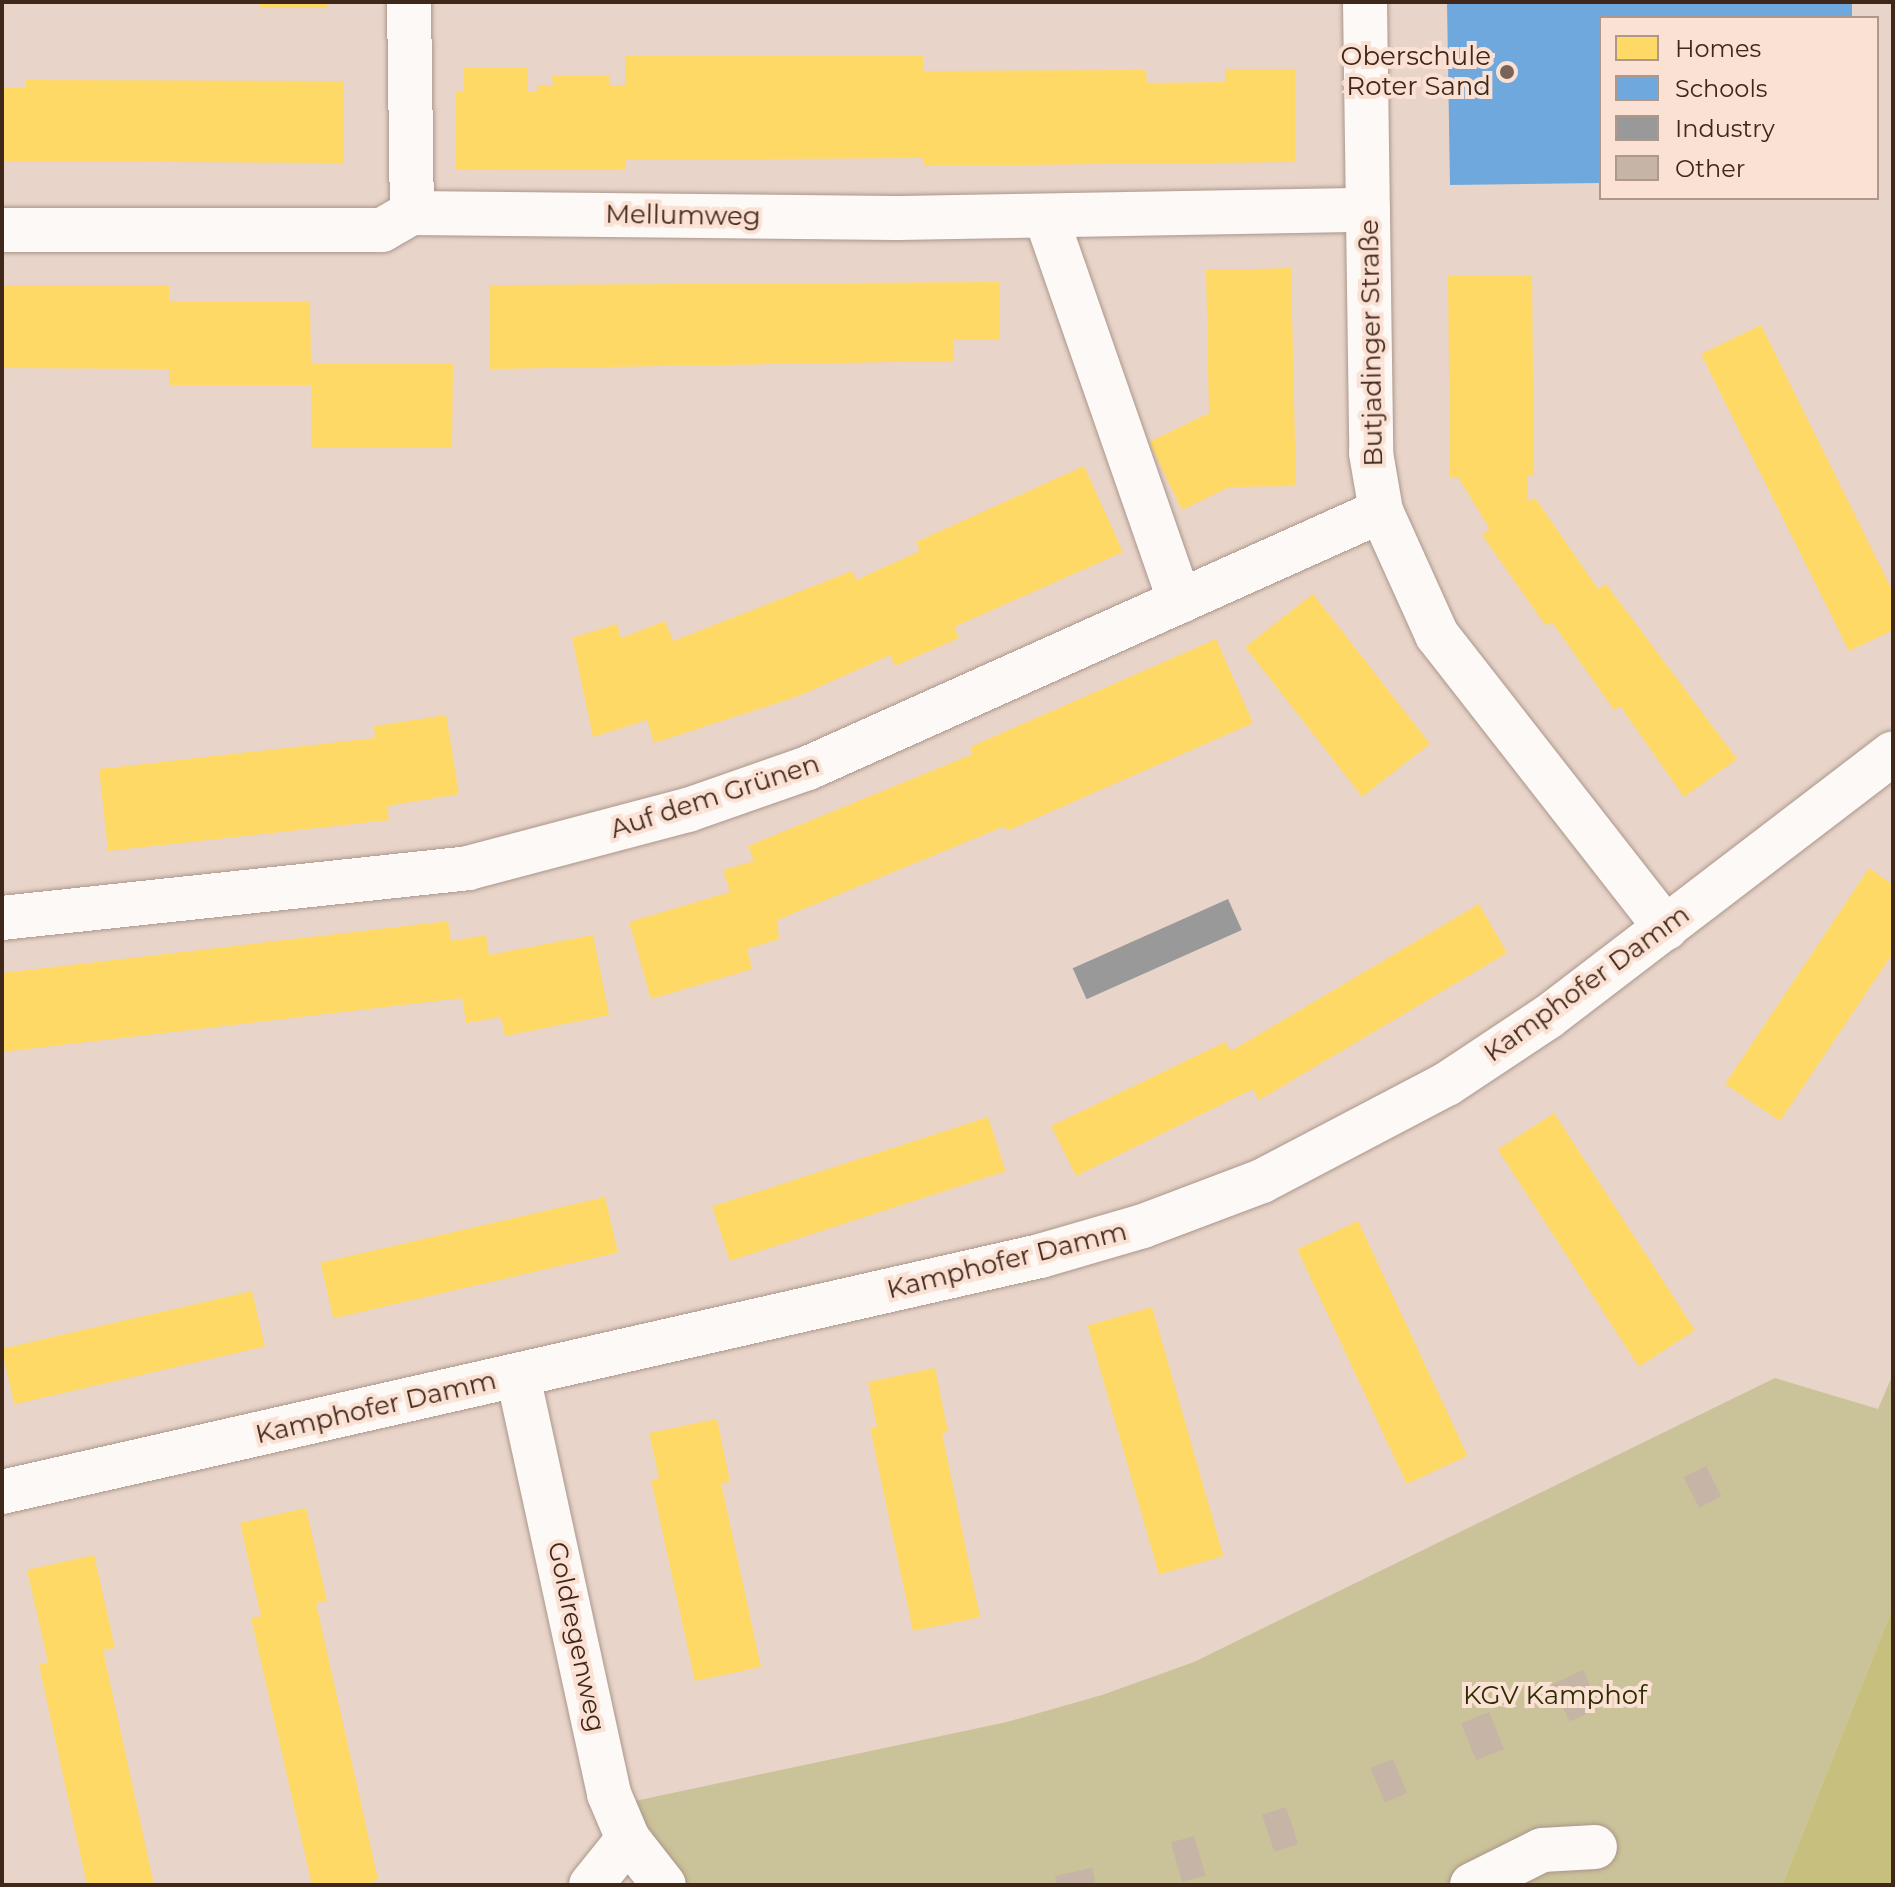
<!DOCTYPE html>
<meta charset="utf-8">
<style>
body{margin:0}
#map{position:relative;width:1895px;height:1887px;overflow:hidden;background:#e9d4c9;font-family:Montserrat,sans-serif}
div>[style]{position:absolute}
.green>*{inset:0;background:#cac299}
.forest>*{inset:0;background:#c7bf7e}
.homes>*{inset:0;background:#ffd966;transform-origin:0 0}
.schools>*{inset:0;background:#6fa8dc}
.industry>*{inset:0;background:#999;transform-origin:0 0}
.building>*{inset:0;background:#c6b4a6;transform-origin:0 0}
.roads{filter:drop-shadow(0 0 2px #aa968b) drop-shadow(0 0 2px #aa968b)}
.minor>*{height:44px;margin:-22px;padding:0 22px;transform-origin:22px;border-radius:22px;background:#fcf9f7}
.dots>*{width:22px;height:22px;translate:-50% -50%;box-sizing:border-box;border:4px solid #fae1d3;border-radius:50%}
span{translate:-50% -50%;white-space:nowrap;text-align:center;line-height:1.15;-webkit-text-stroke:8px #fae1d3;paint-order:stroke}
.poi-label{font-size:26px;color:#3f271a}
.right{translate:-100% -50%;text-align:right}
.street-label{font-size:26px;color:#3f271a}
.park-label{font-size:26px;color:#2c2d00}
.frame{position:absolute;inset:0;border:4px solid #3f271a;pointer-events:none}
.legend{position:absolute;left:1599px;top:16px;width:280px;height:184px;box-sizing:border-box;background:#fae1d3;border:2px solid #af9789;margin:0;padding:10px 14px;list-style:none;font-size:24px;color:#3f271a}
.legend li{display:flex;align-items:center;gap:16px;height:40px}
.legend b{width:40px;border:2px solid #af9789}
</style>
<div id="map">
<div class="green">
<div style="clip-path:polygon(1893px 1374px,1893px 1607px,1782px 1885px,637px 1885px,630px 1802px,1007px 1722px,1102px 1695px,1194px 1662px,1775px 1378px,1878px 1409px)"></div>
</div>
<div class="forest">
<div style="clip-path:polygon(1893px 1607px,1893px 1885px,1782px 1885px)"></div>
</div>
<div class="homes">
<div style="left:259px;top:2px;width:68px;height:5px"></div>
<div style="clip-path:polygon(923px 55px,923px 71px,1146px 70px,1147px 83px,1225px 82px,1225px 69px,1295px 69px,1295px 162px,924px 166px,924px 158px,626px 160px,626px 169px,456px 170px,456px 91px,464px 91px,464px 67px,528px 67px,528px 91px,537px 91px,537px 85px,553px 85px,552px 75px,610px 75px,610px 85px,625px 85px,625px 56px)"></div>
<div style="clip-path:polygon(26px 80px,344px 81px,343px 163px,2px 161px,2px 87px,26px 88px)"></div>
<div style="clip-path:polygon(1291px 268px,1296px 486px,1229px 487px,1182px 510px,1149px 442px,1209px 413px,1206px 270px)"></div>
<div style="clip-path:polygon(1532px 275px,1534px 476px,1527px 476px,1528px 502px,1535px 498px,1598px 589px,1606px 584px,1737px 759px,1684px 797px,1620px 706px,1614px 710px,1552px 622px,1546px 626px,1482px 535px,1490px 529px,1458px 477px,1450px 477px,1448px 276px)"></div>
<div style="clip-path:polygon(999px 282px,1000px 339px,953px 339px,954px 361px,490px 369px,489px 285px)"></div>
<div style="clip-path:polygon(2px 285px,169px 285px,169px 302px,310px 302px,311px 364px,453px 364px,452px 448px,311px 448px,311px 385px,169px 385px,169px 369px,2px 368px)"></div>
<div style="clip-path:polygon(1761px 325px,1893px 592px,1893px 630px,1849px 651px,1701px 354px)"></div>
<div style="clip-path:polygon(1084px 466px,1123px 552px,954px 627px,959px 638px,895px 666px,890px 655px,799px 696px,654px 743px,647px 720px,593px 737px,572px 638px,617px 624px,621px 638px,665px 621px,673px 641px,852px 571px,856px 580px,920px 551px,916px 542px)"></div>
<div style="left:1313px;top:594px;width:190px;height:86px;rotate:52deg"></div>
<div style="clip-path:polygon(1216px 639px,1253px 723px,1007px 831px,1005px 826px,777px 920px,779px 939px,747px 949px,752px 969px,651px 999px,629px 922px,730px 892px,723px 870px,754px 861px,748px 846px,973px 754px,970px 747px)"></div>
<div style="clip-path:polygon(446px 715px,459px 794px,387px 806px,389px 820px,108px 851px,99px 769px,375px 738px,374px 726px)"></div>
<div style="clip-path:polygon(1869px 868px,1893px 885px,1893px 953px,1780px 1121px,1725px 1084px)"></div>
<div style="clip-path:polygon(1479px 904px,1507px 953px,1259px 1100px,1253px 1089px,1076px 1176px,1051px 1126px,1225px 1042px,1231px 1051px)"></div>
<div style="clip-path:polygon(448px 921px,451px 941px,486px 935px,489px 955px,593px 935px,609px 1015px,505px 1036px,501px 1017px,466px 1023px,462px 998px,2px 1052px,2px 973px)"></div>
<div style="left:1554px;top:1113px;width:259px;height:67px;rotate:57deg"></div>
<div style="left:988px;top:1117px;width:57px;height:290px;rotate:72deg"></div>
<div style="left:605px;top:1197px;width:57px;height:292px;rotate:77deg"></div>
<div style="left:1358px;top:1221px;width:259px;height:67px;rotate:65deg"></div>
<div style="left:252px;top:1291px;width:57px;height:257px;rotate:77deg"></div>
<div style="left:1152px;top:1307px;width:259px;height:67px;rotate:74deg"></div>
<div style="clip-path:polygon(935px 1368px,948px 1432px,942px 1433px,980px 1617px,913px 1631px,870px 1428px,877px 1427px,868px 1382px)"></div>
<div style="clip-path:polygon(717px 1419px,730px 1482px,721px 1483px,761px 1667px,695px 1681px,651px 1480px,659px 1478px,649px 1433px)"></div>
<div style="clip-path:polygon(306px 1508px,327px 1601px,316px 1603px,378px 1879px,369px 1885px,312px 1885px,251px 1618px,261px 1616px,240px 1523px)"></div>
<div style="clip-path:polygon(94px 1555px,115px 1648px,103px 1650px,154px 1885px,87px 1885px,39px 1665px,48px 1662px,27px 1570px)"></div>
</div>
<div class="schools">
<div style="clip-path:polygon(1447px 2px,1852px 2px,1852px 18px,1601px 18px,1601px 183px,1450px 185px)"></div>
</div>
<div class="industry">
<div style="left:1228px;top:899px;width:34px;height:170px;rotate:66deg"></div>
</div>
<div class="building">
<div style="left:1706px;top:1466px;width:34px;height:25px;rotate:63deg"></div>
<div style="left:1583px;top:1670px;width:41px;height:34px;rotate:65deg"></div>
<div style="left:1489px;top:1712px;width:40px;height:30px;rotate:68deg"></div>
<div style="left:1393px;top:1759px;width:37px;height:24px;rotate:68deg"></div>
<div style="left:1286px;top:1807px;width:39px;height:25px;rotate:72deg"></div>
<div style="left:1194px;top:1836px;width:41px;height:24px;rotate:74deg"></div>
<div style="clip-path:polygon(1092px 1868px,1096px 1885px,1057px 1885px,1055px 1876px)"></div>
</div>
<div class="roads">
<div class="minor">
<div style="left:409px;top:2px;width:211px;rotate:89.2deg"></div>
<div style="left:1365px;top:2px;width:451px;rotate:89.2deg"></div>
<div style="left:1371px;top:453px;width:59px;rotate:80.2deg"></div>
<div style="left:1381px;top:511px;width:136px;rotate:65.7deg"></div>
<div style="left:1437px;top:635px;width:372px;rotate:52deg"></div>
<div style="left:1046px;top:217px;width:407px;rotate:70.8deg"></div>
<div style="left:2px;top:230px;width:380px"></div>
<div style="left:382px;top:230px;width:34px;rotate:-30deg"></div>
<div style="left:412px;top:213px;width:484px;rotate:0.6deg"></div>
<div style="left:896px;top:218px;width:472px;rotate:-1deg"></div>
<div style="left:2px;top:918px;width:469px;rotate:-6.1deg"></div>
<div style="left:468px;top:868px;width:228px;rotate:-14.8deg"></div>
<div style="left:688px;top:810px;width:127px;rotate:-19.3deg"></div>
<div style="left:808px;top:768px;width:628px;rotate:-24.16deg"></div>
<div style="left:518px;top:1376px;width:428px;rotate:77.7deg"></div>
<div style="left:609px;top:1794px;width:49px;rotate:67.1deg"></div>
<div style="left:628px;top:1839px;width:58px;rotate:52deg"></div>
<div style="left:2px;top:1492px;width:1064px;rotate:-12.81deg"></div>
<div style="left:1040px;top:1256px;width:107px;rotate:-16.2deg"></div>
<div style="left:1143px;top:1226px;width:127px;rotate:-20.7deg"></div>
<div style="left:1262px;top:1181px;width:209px;rotate:-27.7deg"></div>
<div style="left:1447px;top:1084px;width:121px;rotate:-33.6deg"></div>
<div style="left:1548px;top:1017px;width:434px;rotate:-37.4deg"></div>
<div style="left:591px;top:1885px;width:59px;rotate:-51.2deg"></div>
<div style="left:1472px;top:1885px;width:78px;rotate:-26.6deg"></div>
<div style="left:1542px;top:1850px;width:53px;rotate:-3.2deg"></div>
</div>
</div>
<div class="dots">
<div style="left:1507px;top:72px;background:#7a6457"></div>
</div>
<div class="poi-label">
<span class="right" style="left:1491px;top:72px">Oberschule<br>Roter Sand</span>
</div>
<div class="street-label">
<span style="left:683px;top:216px;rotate:1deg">Mellumweg</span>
<span style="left:1372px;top:343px;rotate:-91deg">Butjadinger Straße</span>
<span style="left:715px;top:797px;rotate:-18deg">Auf dem Grünen</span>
<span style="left:1587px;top:984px;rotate:-36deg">Kamphofer Damm</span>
<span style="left:1007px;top:1261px;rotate:-14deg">Kamphofer Damm</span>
<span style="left:376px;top:1408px;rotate:-13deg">Kamphofer Damm</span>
<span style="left:576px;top:1637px;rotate:78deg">Goldregenweg</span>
</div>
<div class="park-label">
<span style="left:1555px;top:1696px">KGV Kamphof</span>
</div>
<div class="frame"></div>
<ul class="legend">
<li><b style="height:22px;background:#ffd966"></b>Homes</li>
<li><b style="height:22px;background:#6fa8dc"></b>Schools</li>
<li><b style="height:22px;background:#999"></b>Industry</li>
<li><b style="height:22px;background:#c6b4a6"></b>Other</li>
</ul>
</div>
